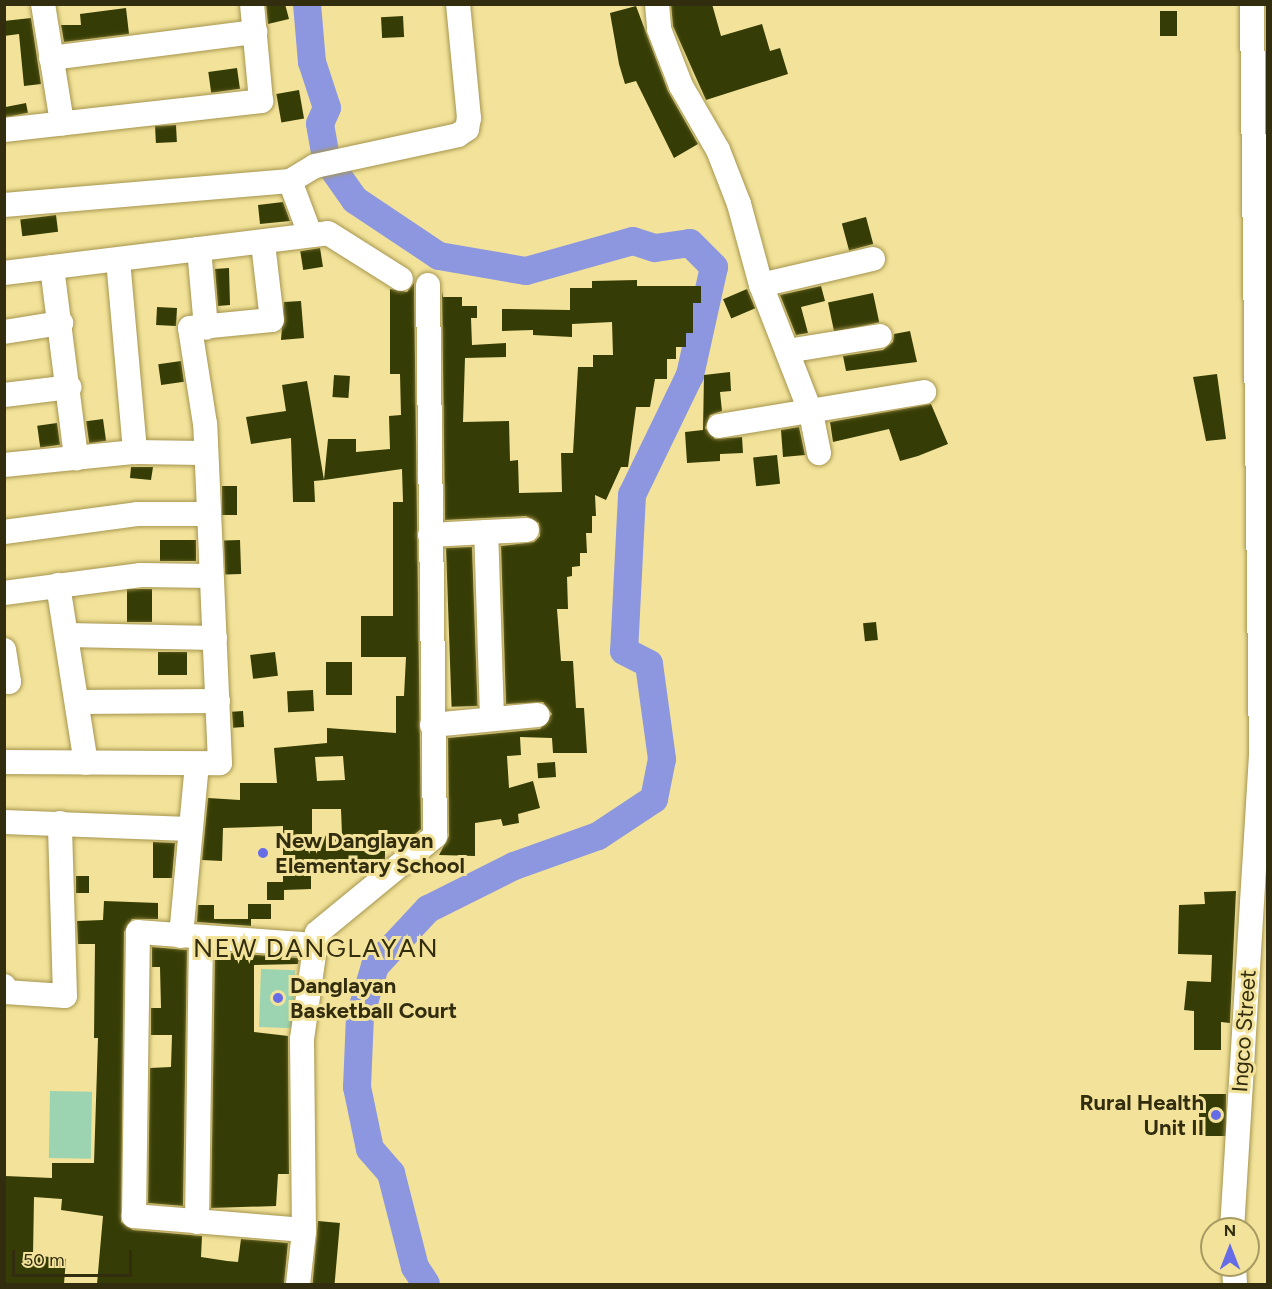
<!DOCTYPE html>
<style>
body{margin:0}
#map{position:relative;width:1272px;height:1289px;overflow:hidden;background:#f3e39a;font-family:Figtree,sans-serif}
div>[style]{position:absolute}
.green>*{inset:0;background:#9cd4b1;transform-origin:0 0}
.river>*{height:28px;margin:-14px;padding:0 14px;transform-origin:14px;border-radius:14px;background:#8d97e0}
.building>*{inset:0;background:#353c05;transform-origin:0 0}
.roads{filter:drop-shadow(0 0 2px #a5954f) drop-shadow(0 0 2px #a5954f)}
.minor>*{height:24px;margin:-12px;padding:0 12px;transform-origin:12px;border-radius:12px;background:#fff}
.dots>*{width:16px;height:16px;translate:-50% -50%;box-sizing:border-box;border:3px solid #f3e39a;border-radius:50%}
span{translate:-50% -50%;white-space:nowrap;text-align:center;line-height:1.15;-webkit-text-stroke:6px #f3e39a;paint-order:stroke}
.poi-label{font-size:22px;color:#332d0f;font-weight:700}
.left{translate:0 -50%;text-align:left}
.right{translate:-100% -50%;text-align:right}
.street-label{font-size:22px;color:#332d0f}
.quarter-label{font-size:26px;color:#332d0f;letter-spacing:1.5px}
.frame{position:absolute;inset:0;border:6px solid #332d0f;pointer-events:none}
.north{position:absolute;left:1200px;top:1217px;width:60px;height:60px;box-sizing:border-box;background:#f3e39a;border:2px solid #a69a62;border-radius:50%;rotate:0deg;font-size:16px;font-weight:700;line-height:24px;text-align:center;color:#332d0f}
.north::after{content:'';display:block;margin:auto;width:21px;height:27px;background:#666ce5;clip-path:polygon(50% 0,100% 100%,50% 72%,0 100%)}
.scale{position:absolute;left:12px;top:1250px;width:120px;height:27px;box-sizing:border-box;border:3px solid #332d0f;border-top:0;padding-left:8px;font-size:18px;line-height:21px;white-space:nowrap;color:#332d0f;-webkit-text-stroke:4px #f3e39a;paint-order:stroke}
</style>
<div id="map">
<div class="green">
<div style="left:261px;top:969px;width:34px;height:58px;rotate:2deg"></div>
<div style="left:50px;top:1091px;width:42px;height:67px;rotate:1deg"></div>
</div>
<div class="river">
<div style="left:307px;top:4px;width:58px;rotate:85.1deg"></div>
<div style="left:312px;top:62px;width:48px;rotate:71.9deg"></div>
<div style="left:327px;top:108px;width:17px;rotate:114deg"></div>
<div style="left:320px;top:124px;width:36px;rotate:80deg"></div>
<div style="left:326px;top:159px;width:50px;rotate:54.7deg"></div>
<div style="left:355px;top:200px;width:101px;rotate:33.7deg"></div>
<div style="left:439px;top:256px;width:88px;rotate:9.8deg"></div>
<div style="left:526px;top:271px;width:111px;rotate:-15.7deg"></div>
<div style="left:633px;top:241px;width:23px;rotate:18deg"></div>
<div style="left:655px;top:248px;width:35px;rotate:-8deg"></div>
<div style="left:690px;top:243px;width:34px;rotate:45deg"></div>
<div style="left:714px;top:267px;width:111px;rotate:102.5deg"></div>
<div style="left:690px;top:375px;width:133px;rotate:115.8deg"></div>
<div style="left:632px;top:495px;width:156px;rotate:92.9deg"></div>
<div style="left:624px;top:651px;width:28px;rotate:27deg"></div>
<div style="left:649px;top:664px;width:96px;rotate:82.2deg"></div>
<div style="left:662px;top:759px;width:41px;rotate:101.3deg"></div>
<div style="left:654px;top:799px;width:67px;rotate:146.5deg"></div>
<div style="left:598px;top:836px;width:89px;rotate:160.3deg"></div>
<div style="left:514px;top:866px;width:96px;rotate:153.4deg"></div>
<div style="left:428px;top:909px;width:78px;rotate:132.9deg"></div>
<div style="left:375px;top:966px;width:52px;rotate:106.7deg"></div>
<div style="left:360px;top:1016px;width:71px;rotate:92.4deg"></div>
<div style="left:357px;top:1087px;width:63px;rotate:78.2deg"></div>
<div style="left:370px;top:1149px;width:32px;rotate:49deg"></div>
<div style="left:391px;top:1173px;width:97px;rotate:75.7deg"></div>
<div style="left:415px;top:1267px;width:20px;rotate:57deg"></div>
</div>
<div class="building">
<div style="clip-path:polygon(266px 4px,285px 4px,289px 19px,268px 24px)"></div>
<div style="clip-path:polygon(671px 4px,712px 4px,721px 36px,762px 24px,770px 51px,780px 48px,788px 74px,706px 100px,673px 26px)"></div>
<div style="clip-path:polygon(636px 6px,668px 91px,698px 144px,674px 158px,636px 81px,625px 84px,619px 64px,610px 13px)"></div>
<div style="clip-path:polygon(126px 8px,129px 34px,64px 42px,61px 25px,81px 25px,80px 14px)"></div>
<div style="left:1160px;top:11px;width:17px;height:25px"></div>
<div style="left:403px;top:16px;width:21px;height:22px;rotate:87deg"></div>
<div style="clip-path:polygon(31px 18px,41px 84px,24px 86px,19px 34px,4px 36px,4px 21px)"></div>
<div style="left:237px;top:68px;width:21px;height:29px;rotate:82deg"></div>
<div style="left:299px;top:90px;width:29px;height:23px;rotate:80deg"></div>
<div style="left:26px;top:103px;width:10px;height:22px;rotate:79deg"></div>
<div style="left:176px;top:125px;width:17px;height:21px;rotate:87deg"></div>
<div style="clip-path:polygon(283px 202px,290px 221px,260px 224px,258px 205px)"></div>
<div style="left:56px;top:215px;width:17px;height:36px;rotate:83deg"></div>
<div style="left:866px;top:217px;width:28px;height:25px;rotate:75deg"></div>
<div style="left:320px;top:248px;width:19px;height:20px;rotate:81deg"></div>
<div style="clip-path:polygon(229px 268px,230px 305px,218px 306px,215px 269px)"></div>
<div style="clip-path:polygon(637px 280px,637px 286px,701px 286px,701px 303px,693px 303px,693px 333px,686px 333px,686px 347px,676px 347px,676px 359px,667px 359px,667px 379px,655px 379px,650px 407px,636px 407px,628px 467px,621px 467px,606px 500px,595px 495px,596px 516px,592px 516px,592px 533px,586px 533px,587px 553px,580px 553px,580px 566px,572px 567px,572px 576px,567px 577px,568px 609px,557px 609px,561px 661px,573px 661px,576px 708px,584px 708px,587px 753px,553px 753px,552px 738px,520px 737px,521px 755px,507px 756px,509px 788px,533px 781px,540px 808px,518px 814px,519px 823px,503px 826px,501px 819px,475px 823px,475px 856px,439px 855px,449px 836px,448px 738px,540px 729px,552px 714px,543px 702px,506px 704px,501px 546px,534px 542px,540px 536px,539px 523px,526px 516px,445px 520px,442px 291px,443px 297px,462px 297px,462px 306px,477px 306px,477px 318px,471px 318px,472px 345px,506px 343px,506px 357px,465px 358px,463px 422px,509px 421px,510px 461px,518px 460px,519px 493px,562px 492px,561px 453px,573px 453px,578px 367px,593px 367px,593px 355px,613px 355px,612px 322px,572px 324px,572px 337px,533px 335px,533px 330px,502px 331px,502px 309px,570px 310px,570px 288px,592px 288px,592px 281px)"></div>
<div style="clip-path:polygon(evenodd,414px 283px,421px 829px,415px 834px,385px 834px,385px 859px,311px 860px,311px 889px,284px 890px,284px 900px,267px 900px,267px 882px,283px 882px,283px 826px,223px 828px,222px 861px,202px 860px,208px 798px,240px 800px,240px 783px,277px 783px,274px 748px,327px 743px,327px 728px,396px 733px,396px 696px,404px 696px,406px 657px,361px 657px,361px 616px,393px 616px,393px 502px,403px 502px,402px 469px,324px 480px,328px 439px,356px 439px,356px 452px,390px 449px,389px 416px,401px 415px,400px 374px,390px 374px,390px 289px,407px 292px,414px 283px,343px 756px,345px 780px,317px 781px,315px 757px,343px 756px,414px 283px,312px 809px,341px 809px,342px 835px,312px 836px,312px 809px)"></div>
<div style="clip-path:polygon(821px 286px,825px 301px,801px 307px,808px 333px,796px 335px,780px 295px)"></div>
<div style="left:747px;top:289px;width:21px;height:26px;rotate:67deg"></div>
<div style="left:873px;top:293px;width:30px;height:46px;rotate:78deg"></div>
<div style="clip-path:polygon(301px 301px,304px 338px,281px 340px,284px 302px)"></div>
<div style="left:177px;top:308px;width:18px;height:20px;rotate:93deg"></div>
<div style="clip-path:polygon(910px 331px,917px 362px,846px 371px,843px 356px,883px 350px,893px 342px,894px 334px)"></div>
<div style="left:181px;top:361px;width:21px;height:23px;rotate:82deg"></div>
<div style="clip-path:polygon(730px 372px,731px 391px,720px 392px,722px 411px,710px 415px,705px 428px,715px 439px,742px 437px,743px 453px,720px 454px,720px 461px,687px 463px,685px 432px,703px 430px,704px 375px)"></div>
<div style="clip-path:polygon(1217px 374px,1226px 439px,1206px 441px,1193px 377px)"></div>
<div style="left:334px;top:375px;width:16px;height:22px;rotate:4deg"></div>
<div style="clip-path:polygon(307px 381px,324px 480px,314px 481px,315px 502px,293px 502px,291px 438px,251px 444px,246px 417px,286px 411px,282px 385px)"></div>
<div style="clip-path:polygon(931px 404px,948px 444px,918px 456px,900px 461px,889px 429px,833px 442px,830px 422px)"></div>
<div style="left:103px;top:419px;width:22px;height:17px;rotate:82deg"></div>
<div style="left:57px;top:423px;width:22px;height:20px;rotate:82deg"></div>
<div style="clip-path:polygon(799px 427px,805px 455px,783px 457px,781px 430px)"></div>
<div style="left:777px;top:455px;width:29px;height:24px;rotate:84deg"></div>
<div style="clip-path:polygon(131px 467px,153px 467px,151px 480px,130px 478px)"></div>
<div style="left:222px;top:486px;width:15px;height:29px"></div>
<div style="left:160px;top:540px;width:36px;height:21px"></div>
<div style="left:240px;top:540px;width:34px;height:16px;rotate:88deg"></div>
<div style="left:472px;top:547px;width:159px;height:26px;rotate:88deg"></div>
<div style="left:152px;top:589px;width:33px;height:25px;rotate:90deg"></div>
<div style="left:876px;top:622px;width:18px;height:13px;rotate:84deg"></div>
<div style="left:158px;top:652px;width:29px;height:23px"></div>
<div style="left:275px;top:652px;width:24px;height:25px;rotate:83deg"></div>
<div style="left:326px;top:662px;width:26px;height:33px"></div>
<div style="left:313px;top:690px;width:21px;height:26px;rotate:87deg"></div>
<div style="left:243px;top:711px;width:16px;height:11px;rotate:86deg"></div>
<div style="left:555px;top:762px;width:15px;height:18px;rotate:86deg"></div>
<div style="clip-path:polygon(153px 842px,175px 843px,172px 878px,153px 878px)"></div>
<div style="left:76px;top:876px;width:13px;height:17px"></div>
<div style="clip-path:polygon(1236px 891px,1230px 1023px,1221px 1022px,1221px 1050px,1194px 1050px,1194px 1011px,1184px 1010px,1187px 981px,1211px 982px,1212px 955px,1178px 954px,1179px 905px,1205px 904px,1204px 892px)"></div>
<div style="clip-path:polygon(104px 901px,158px 903px,158px 919px,132px 919px,124px 932px,121px 1222px,133px 1230px,202px 1236px,201px 1257px,227px 1261px,238px 1262px,241px 1239px,288px 1243px,284px 1284px,97px 1284px,103px 1216px,61px 1210px,62px 1199px,34px 1197px,33px 1255px,66px 1259px,64px 1284px,4px 1284px,5px 1176px,52px 1178px,52px 1163px,94px 1163px,98px 1038px,94px 1038px,95px 944px,78px 944px,77px 921px,103px 920px)"></div>
<div style="left:248px;top:904px;width:23px;height:15px"></div>
<div style="clip-path:polygon(198px 905px,214px 905px,214px 919px,251px 919px,251px 926px,197px 922px)"></div>
<div style="clip-path:polygon(152px 947px,187px 950px,183px 1206px,148px 1203px,150px 1068px,171px 1067px,172px 1035px,151px 1035px,151px 1008px,161px 1008px,160px 967px,152px 967px)"></div>
<div style="clip-path:polygon(215px 952px,299px 958px,298px 964px,254px 965px,254px 1032px,288px 1036px,289px 1174px,278px 1174px,276px 1206px,211px 1208px)"></div>
<div style="left:1199px;top:1094px;width:27px;height:42px"></div>
<div style="left:318px;top:1221px;width:22px;height:63px;rotate:5deg"></div>
</div>
<div class="roads">
<div class="minor">
<div style="left:43px;top:4px;width:121px;rotate:80.9deg"></div>
<div style="left:657px;top:4px;width:25px;rotate:85deg"></div>
<div style="left:659px;top:29px;width:61px;rotate:68.9deg"></div>
<div style="left:681px;top:86px;width:74px;rotate:60deg"></div>
<div style="left:718px;top:150px;width:58px;rotate:68.7deg"></div>
<div style="left:739px;top:204px;width:84px;rotate:74.8deg"></div>
<div style="left:761px;top:285px;width:137px;rotate:68.7deg"></div>
<div style="left:811px;top:413px;width:41px;rotate:78.7deg"></div>
<div style="left:51px;top:58px;width:206px;rotate:-7.3deg"></div>
<div style="left:4px;top:130px;width:259px;rotate:-6.4deg"></div>
<div style="left:261px;top:101px;width:97px;rotate:-95.3deg"></div>
<div style="left:290px;top:181px;width:57px;rotate:69.3deg"></div>
<div style="left:4px;top:205px;width:287px;rotate:-4.8deg"></div>
<div style="left:290px;top:181px;width:29px;rotate:-31deg"></div>
<div style="left:315px;top:166px;width:146px;rotate:-12.2deg"></div>
<div style="left:458px;top:135px;width:11px;rotate:-34deg"></div>
<div style="left:467px;top:129px;width:11px;rotate:-80deg"></div>
<div style="left:469px;top:118px;width:115px;rotate:-95.5deg"></div>
<div style="left:199px;top:249px;width:79px;rotate:84.9deg"></div>
<div style="left:118px;top:260px;width:193px;rotate:84.9deg"></div>
<div style="left:52px;top:267px;width:193px;rotate:82.8deg"></div>
<div style="left:4px;top:273px;width:326px;rotate:-7deg"></div>
<div style="left:328px;top:233px;width:86px;rotate:32.2deg"></div>
<div style="left:761px;top:285px;width:115px;rotate:-13.1deg"></div>
<div style="left:4px;top:332px;width:58px;rotate:-9deg"></div>
<div style="left:787px;top:351px;width:94px;rotate:-9.2deg"></div>
<div style="left:4px;top:395px;width:66px;rotate:-6.9deg"></div>
<div style="left:719px;top:426px;width:208px;rotate:-9.4deg"></div>
<div style="left:4px;top:465px;width:132px;rotate:-5.7deg"></div>
<div style="left:135px;top:452px;width:68px;rotate:0.8deg"></div>
<div style="left:4px;top:532px;width:134px;rotate:-7.7deg"></div>
<div style="left:137px;top:514px;width:72px"></div>
<div style="left:430px;top:535px;width:56px;rotate:-3.1deg"></div>
<div style="left:58px;top:585px;width:180px;rotate:81.1deg"></div>
<div style="left:4px;top:593px;width:138px;rotate:-7.5deg"></div>
<div style="left:141px;top:575px;width:70px;rotate:0.8deg"></div>
<div style="left:67px;top:635px;width:148px;rotate:1.2deg"></div>
<div style="left:4px;top:650px;width:32px;rotate:81deg"></div>
<div style="left:9px;top:682px;width:5px;rotate:-169deg"></div>
<div style="left:77px;top:702px;width:141px;rotate:-0.4deg"></div>
<div style="left:492px;top:718px;width:186px;rotate:-91.8deg"></div>
<div style="left:486px;top:532px;width:41px;rotate:-2.8deg"></div>
<div style="left:432px;top:725px;width:106px;rotate:-5.4deg"></div>
<div style="left:4px;top:762px;width:216px;rotate:0.3deg"></div>
<div style="left:220px;top:763px;width:339px;rotate:-92.5deg"></div>
<div style="left:205px;top:424px;width:97px;rotate:-98.9deg"></div>
<div style="left:190px;top:328px;width:82px;rotate:-5.6deg"></div>
<div style="left:272px;top:320px;width:78px;rotate:-96.7deg"></div>
<div style="left:4px;top:822px;width:185px;rotate:2.2deg"></div>
<div style="left:181px;top:936px;width:173px;rotate:-84.7deg"></div>
<div style="left:4px;top:986px;width:6px;rotate:81deg"></div>
<div style="left:5px;top:992px;width:60px;rotate:3.8deg"></div>
<div style="left:65px;top:996px;width:173px;rotate:-91.7deg"></div>
<div style="left:197px;top:1222px;width:284px;rotate:-89.2deg"></div>
<div style="left:1232px;top:1229px;width:474px;rotate:-86.5deg"></div>
<div style="left:1261px;top:756px;width:752px;rotate:-90.69deg"></div>
<div style="left:304px;top:1230px;width:171px;rotate:-175.3deg"></div>
<div style="left:134px;top:1216px;width:284px;rotate:-89.2deg"></div>
<div style="left:138px;top:932px;width:176px;rotate:4.2deg"></div>
<div style="left:1234px;top:1265px;width:19px;rotate:87deg"></div>
<div style="left:298px;top:1284px;width:52px;rotate:-83.4deg"></div>
<div style="left:304px;top:1232px;width:193px;rotate:-90.6deg"></div>
<div style="left:302px;top:1039px;width:107px;rotate:-81.9deg"></div>
<div style="left:317px;top:933px;width:153px;rotate:-39.4deg"></div>
<div style="left:435px;top:836px;width:551px;rotate:-90.73deg"></div>
</div>
</div>
<div class="dots">
<div style="left:263px;top:853px;background:#666ce5"></div>
<div style="left:278px;top:998px;background:#666ce5"></div>
<div style="left:1216px;top:1115px;background:#666ce5"></div>
</div>
<div class="poi-label">
<span class="left" style="left:275px;top:853px">New Danglayan<br>Elementary School</span>
<span class="left" style="left:290px;top:998px">Danglayan<br>Basketball Court</span>
<span class="right" style="left:1204px;top:1115px">Rural Health<br>Unit II</span>
</div>
<div class="street-label">
<span style="left:1244px;top:1031px;rotate:-86deg">Ingco Street</span>
</div>
<div class="quarter-label">
<span style="left:316px;top:949px">NEW DANGLAYAN</span>
</div>
<div class="frame"></div>
<div class="north">N</div>
<div class="scale">50 m</div>
</div>
